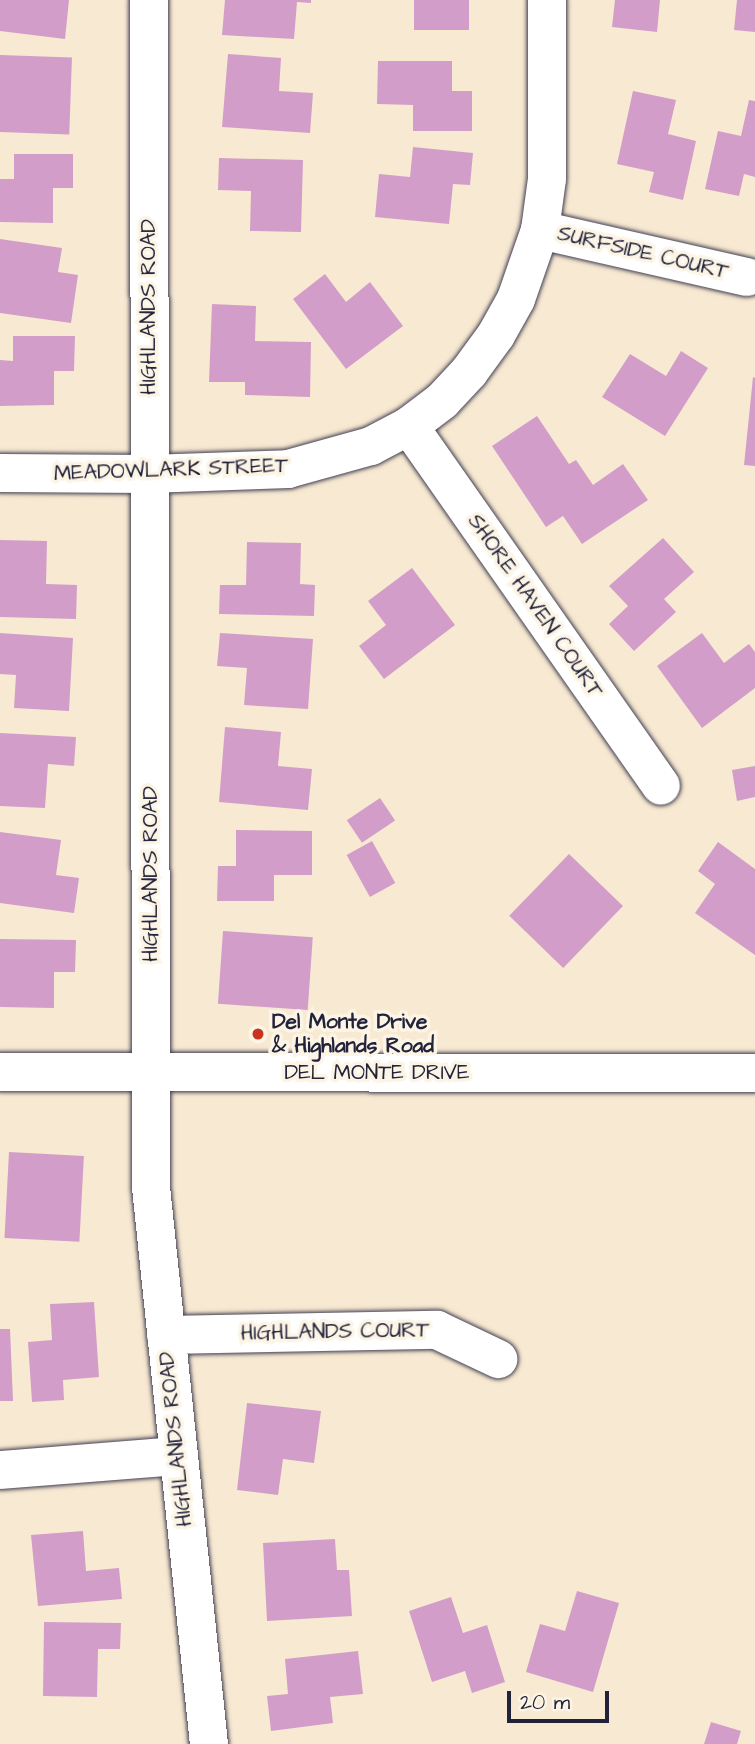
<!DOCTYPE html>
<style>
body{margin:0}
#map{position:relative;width:755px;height:1744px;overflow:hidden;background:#f8e9d2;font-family:"Architects Daughter",sans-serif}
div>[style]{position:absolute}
.building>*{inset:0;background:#d29ec9;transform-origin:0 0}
.roads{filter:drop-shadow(0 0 2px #424052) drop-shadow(0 0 2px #424052)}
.street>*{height:38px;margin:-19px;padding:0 19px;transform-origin:19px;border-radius:19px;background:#fff}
.secondary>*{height:38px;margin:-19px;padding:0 19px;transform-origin:19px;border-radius:19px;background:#fff}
.dots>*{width:19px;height:19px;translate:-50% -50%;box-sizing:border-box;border:4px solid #fcf5e5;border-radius:50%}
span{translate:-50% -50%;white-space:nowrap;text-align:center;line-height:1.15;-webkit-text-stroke:7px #fcf5e5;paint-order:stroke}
.street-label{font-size:21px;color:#22223b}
.poi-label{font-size:21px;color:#22223b;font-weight:700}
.left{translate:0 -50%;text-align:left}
.scale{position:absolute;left:507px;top:1691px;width:102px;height:32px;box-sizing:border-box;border:4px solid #22223b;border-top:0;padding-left:9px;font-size:21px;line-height:24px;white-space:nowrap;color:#22223b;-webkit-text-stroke:5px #fcf5e5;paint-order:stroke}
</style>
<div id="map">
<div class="building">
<div style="clip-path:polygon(0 0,69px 0,65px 39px,0 31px)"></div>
<div style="clip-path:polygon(225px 0,311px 0,311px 3px,297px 2px,294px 39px,222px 35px)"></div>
<div style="left:414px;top:0;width:55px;height:30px"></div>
<div style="clip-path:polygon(615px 0,660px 0,657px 32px,612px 27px)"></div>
<div style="clip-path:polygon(737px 0,755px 0,755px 32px,734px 30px)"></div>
<div style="clip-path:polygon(228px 54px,281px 58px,279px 91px,313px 93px,310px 133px,222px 127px)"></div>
<div style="left:0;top:55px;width:72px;height:77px;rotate:2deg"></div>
<div style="clip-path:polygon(378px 61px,452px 61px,452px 91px,472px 91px,472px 131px,413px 131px,413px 105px,377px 104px)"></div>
<div style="clip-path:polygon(633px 91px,676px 100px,668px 134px,696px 141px,683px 200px,649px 192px,654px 172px,617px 164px)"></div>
<div style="clip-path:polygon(749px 100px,755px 101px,755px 177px,744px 174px,739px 196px,705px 189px,718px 131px,741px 136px)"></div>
<div style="clip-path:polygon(413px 147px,473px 153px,470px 185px,453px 184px,449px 224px,375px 217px,379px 174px,410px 177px)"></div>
<div style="clip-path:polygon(14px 154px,73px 154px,73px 188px,53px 188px,53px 223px,0 222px,0 179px,14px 179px)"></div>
<div style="clip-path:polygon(219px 158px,303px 160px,301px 232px,250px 231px,251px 191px,218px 190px)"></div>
<div style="clip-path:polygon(0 239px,62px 248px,58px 272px,78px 275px,71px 323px,0 313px)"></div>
<div style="clip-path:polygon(325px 274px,346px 302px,370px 282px,403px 326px,346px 369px,293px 299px)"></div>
<div style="clip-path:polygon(212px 304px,256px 306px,255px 341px,311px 342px,310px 397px,245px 395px,245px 382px,209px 382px)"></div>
<div style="clip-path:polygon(13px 336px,75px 336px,74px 371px,54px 371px,54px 405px,0 406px,0 360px,13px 361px)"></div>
<div style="clip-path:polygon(681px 351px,708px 368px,665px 436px,602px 397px,630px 354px,666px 376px)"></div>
<div style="clip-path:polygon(753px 377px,755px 378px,755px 466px,744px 465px)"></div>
<div style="clip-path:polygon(537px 416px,569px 464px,576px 460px,593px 485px,623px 464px,648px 500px,582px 544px,563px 516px,546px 527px,492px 446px)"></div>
<div style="clip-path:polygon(663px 538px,694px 572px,664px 599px,676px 612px,634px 651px,609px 624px,628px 606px,609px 586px)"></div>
<div style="clip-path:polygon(0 540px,47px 541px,46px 584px,77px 585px,76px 619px,0 617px)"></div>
<div style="clip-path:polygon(247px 542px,301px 543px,300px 584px,315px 585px,314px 616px,219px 614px,220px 585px,246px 585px)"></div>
<div style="clip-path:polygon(412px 568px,455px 625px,384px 679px,359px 646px,386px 625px,368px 601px)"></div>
<div style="clip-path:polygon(0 633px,73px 638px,69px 711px,14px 708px,16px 675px,0 674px)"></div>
<div style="clip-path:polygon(220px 633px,313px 639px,308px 709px,244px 705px,247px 668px,217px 666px)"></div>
<div style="clip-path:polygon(702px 633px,724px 663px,749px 644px,755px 652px,755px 688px,702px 728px,657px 666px)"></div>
<div style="clip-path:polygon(225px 727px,281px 732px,278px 766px,312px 769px,308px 810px,219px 802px)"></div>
<div style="clip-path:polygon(0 733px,76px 737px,74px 766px,48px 764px,45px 808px,0 806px)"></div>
<div style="clip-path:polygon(755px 766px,755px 797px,737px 801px,732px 770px)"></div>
<div style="left:380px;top:798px;width:27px;height:40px;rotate:56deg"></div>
<div style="clip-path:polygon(236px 830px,312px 831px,312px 875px,274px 875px,274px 901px,217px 901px,218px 866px,236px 866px)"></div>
<div style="clip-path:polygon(0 832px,61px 840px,56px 875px,79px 878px,74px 913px,0 903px)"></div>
<div style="left:372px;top:841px;width:48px;height:29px;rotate:61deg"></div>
<div style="clip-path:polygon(718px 842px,755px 869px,755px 955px,695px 913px,715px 884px,698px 871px)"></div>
<div style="left:569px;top:854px;width:75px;height:86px;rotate:44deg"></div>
<div style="left:223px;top:931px;width:90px;height:73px;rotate:4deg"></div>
<div style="clip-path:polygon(0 939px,76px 940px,75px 972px,54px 972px,54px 1008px,0 1007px)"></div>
<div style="left:9px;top:1152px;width:75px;height:86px;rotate:3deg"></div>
<div style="clip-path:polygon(94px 1302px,99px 1377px,63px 1380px,64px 1400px,32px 1402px,28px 1342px,52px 1340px,50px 1304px)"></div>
<div style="clip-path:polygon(0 1329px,10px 1329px,13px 1401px,0 1401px)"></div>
<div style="clip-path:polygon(247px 1403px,321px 1411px,314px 1463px,283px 1459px,278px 1495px,237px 1490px)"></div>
<div style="clip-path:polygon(83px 1531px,86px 1571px,119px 1568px,122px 1599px,38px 1606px,31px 1535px)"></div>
<div style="clip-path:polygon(335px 1539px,337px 1570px,349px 1570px,352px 1616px,267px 1621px,263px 1543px)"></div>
<div style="clip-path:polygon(577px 1591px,619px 1603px,593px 1692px,526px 1672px,540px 1624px,565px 1631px)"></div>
<div style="clip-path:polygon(451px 1597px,463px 1633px,487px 1625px,505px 1682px,472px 1693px,465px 1671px,432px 1682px,409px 1611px)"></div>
<div style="clip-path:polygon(44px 1622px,121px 1623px,120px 1649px,98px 1649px,97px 1697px,43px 1696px)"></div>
<div style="clip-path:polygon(358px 1651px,363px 1694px,330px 1697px,333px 1723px,271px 1731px,267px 1696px,288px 1694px,285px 1659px)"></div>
<div style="clip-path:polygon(711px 1722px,741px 1731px,737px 1744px,704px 1744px)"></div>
</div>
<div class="roads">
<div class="street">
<div style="left:149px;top:0;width:1187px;rotate:89.9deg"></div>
<div style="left:151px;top:1187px;width:560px;rotate:84.06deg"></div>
<div style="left:540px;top:230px;width:212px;rotate:12.8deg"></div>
<div style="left:409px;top:426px;width:439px;rotate:55deg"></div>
<div style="left:0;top:473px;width:148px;rotate:0.4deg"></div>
<div style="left:148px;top:474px;width:140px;rotate:-2deg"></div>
<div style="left:288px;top:469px;width:86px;rotate:-15.5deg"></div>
<div style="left:371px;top:446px;width:43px;rotate:-27.8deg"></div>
<div style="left:409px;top:426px;width:41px;rotate:-37.1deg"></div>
<div style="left:442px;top:401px;width:40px;rotate:-47deg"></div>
<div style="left:469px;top:372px;width:46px;rotate:-53.9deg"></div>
<div style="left:496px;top:335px;width:41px;rotate:-60.9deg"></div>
<div style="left:516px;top:299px;width:73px;rotate:-70.8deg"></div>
<div style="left:540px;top:230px;width:51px;rotate:-82.2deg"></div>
<div style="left:547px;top:179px;width:179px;rotate:-90deg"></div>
<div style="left:166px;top:1335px;width:271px;rotate:-1.1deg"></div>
<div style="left:437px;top:1330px;width:68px;rotate:25.4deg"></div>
<div style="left:0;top:1470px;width:178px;rotate:-4.5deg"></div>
</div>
<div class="secondary">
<div style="left:0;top:1072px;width:755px;rotate:0.08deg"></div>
</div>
</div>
<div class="dots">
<div style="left:258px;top:1034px;background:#c8321e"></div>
</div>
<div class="street-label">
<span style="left:643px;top:253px;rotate:13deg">SURFSIDE COURT</span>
<span style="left:149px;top:307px;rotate:-90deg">HIGHLANDS ROAD</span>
<span style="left:171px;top:470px;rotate:-2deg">MEADOWLARK STREET</span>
<span style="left:535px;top:606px;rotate:55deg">SHORE HAVEN COURT</span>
<span style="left:151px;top:874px;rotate:-90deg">HIGHLANDS ROAD</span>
<span style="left:377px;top:1073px">DEL MONTE DRIVE</span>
<span style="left:335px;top:1332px;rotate:-1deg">HIGHLANDS COURT</span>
<span style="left:176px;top:1439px;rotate:-96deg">HIGHLANDS ROAD</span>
</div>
<div class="poi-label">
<span class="left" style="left:272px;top:1034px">Del Monte Drive<br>&amp; Highlands Road</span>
</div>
<div class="scale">20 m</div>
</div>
